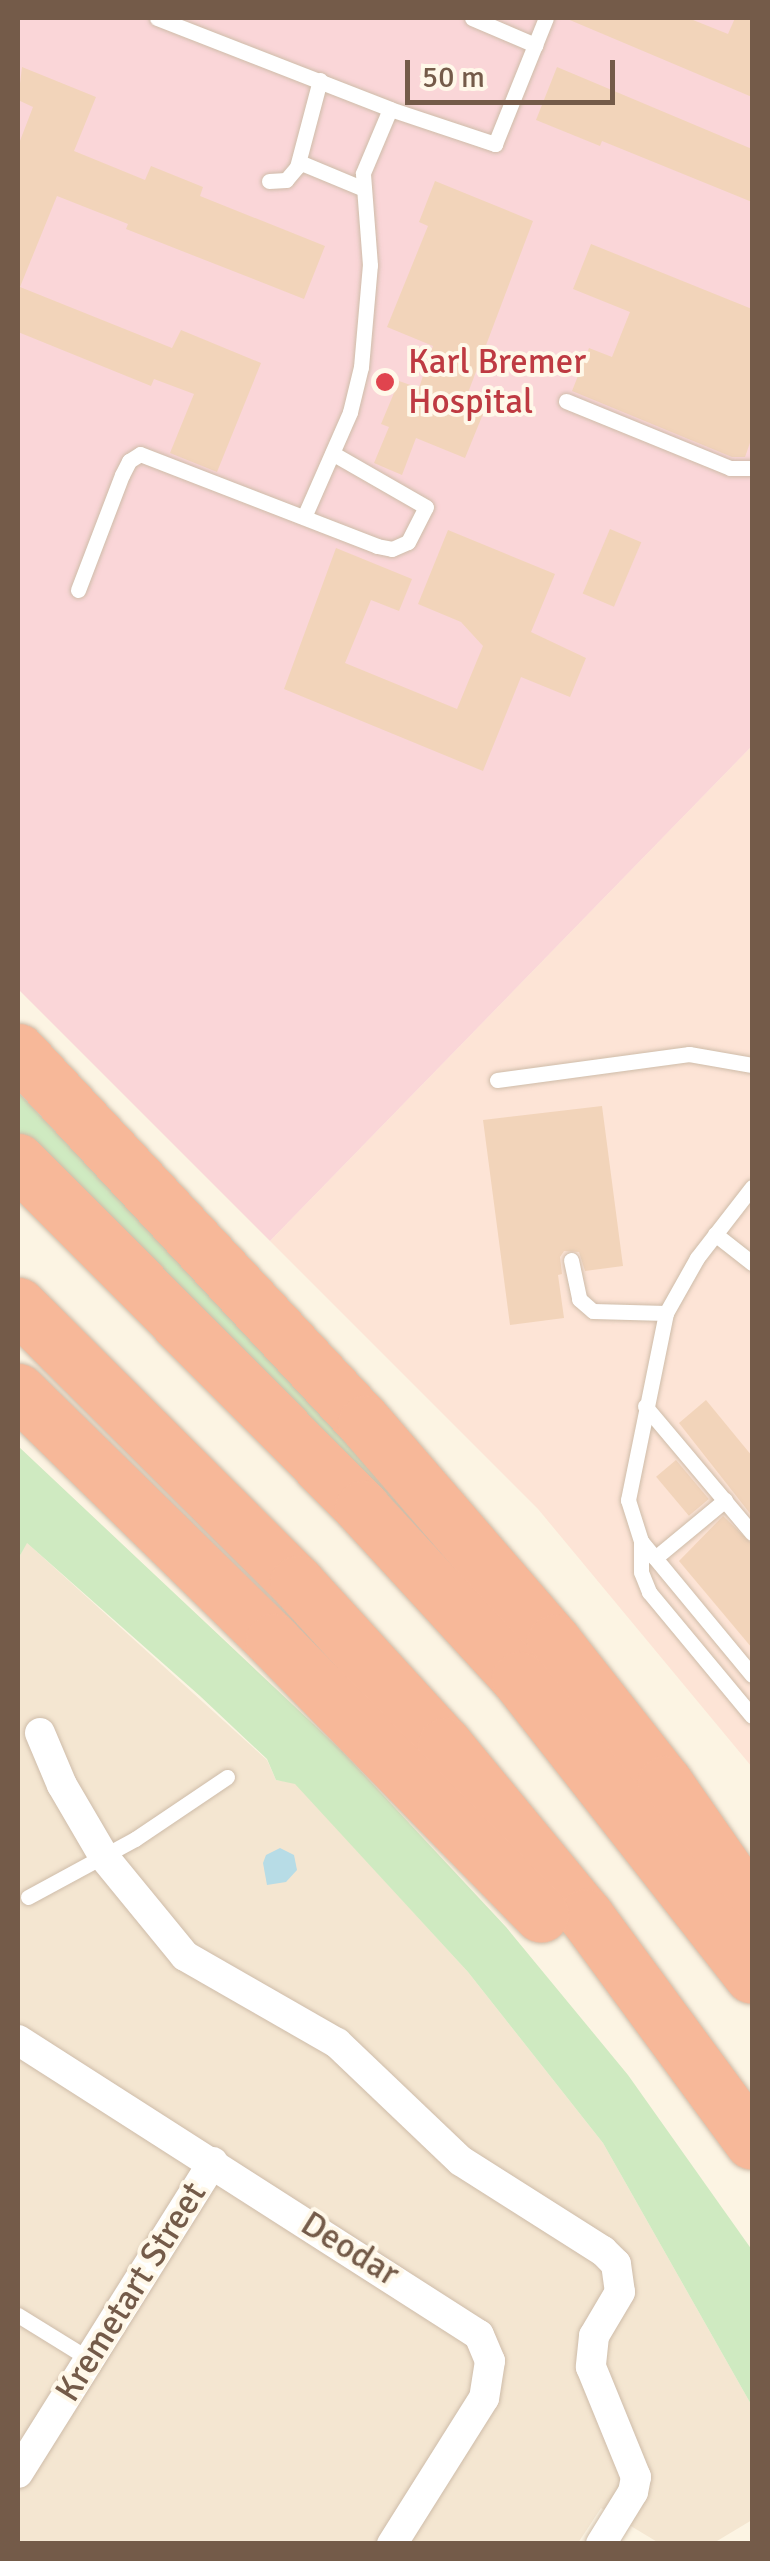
<!DOCTYPE html>
<style>
body{margin:0}
#map{position:relative;width:770px;height:2561px;overflow:hidden;background:#fcf4e3;font-family:Signika,sans-serif}
div>[style]{position:absolute}
.residential>*{inset:0;background:#f4e6d1}
.commercial>*{inset:0;background:#fde4d6}
.medical>*{inset:0;background:#fad6d8}
.green>*{inset:0;background:#cfeac1}
.water>*{inset:0;background:#b7dce6}
.building>*{inset:0;background:#f2d4ba;transform-origin:0 0}
.roads{filter:drop-shadow(0 0 2px #cebca9) drop-shadow(0 0 2px #cebca9)}
.lane>*{height:15px;margin:-7.5px;padding:0 7.5px;transform-origin:7.5px;border-radius:7.5px;background:#fff}
.street>*{height:30px;margin:-15px;padding:0 15px;transform-origin:15px;border-radius:15px;background:#fff}
.highway>*{height:55px;margin:-27.5px;padding:0 27.5px;transform-origin:27.5px;border-radius:27.5px;background:#f7b899}
.dots>*{width:28px;height:28px;translate:-50% -50%;box-sizing:border-box;border:5px solid #fff8e9;border-radius:50%}
span{translate:-50% -50%;white-space:nowrap;text-align:center;line-height:1.15;-webkit-text-stroke:8px #fff8e9;paint-order:stroke}
.health-label{font-size:35px;color:#be3a42}
.left{translate:0 -50%;text-align:left}
.street-label{font-size:35px;color:#745b49}
.frame{position:absolute;inset:0;border:20px solid #745b49;pointer-events:none}
.scale{position:absolute;left:405px;top:60px;width:210px;height:45px;box-sizing:border-box;border:5px solid #745b49;border-top:0;padding-left:12px;font-size:30px;line-height:35px;white-space:nowrap;color:#745b49;-webkit-text-stroke:8px #fff8e9;paint-order:stroke}
</style>
<div id="map">
<div class="residential">
<div style="clip-path:polygon(26px 1542px,267px 1760px,276px 1780px,295px 1783px,468px 1972px,603px 2143px,752px 2406px,752px 2520px,712px 2544px,659px 2543px,601px 2508px,578px 2543px,18px 2543px,18px 1560px)"></div>
</div>
<div class="commercial">
<div style="clip-path:polygon(752px 746px,752px 1767px,538px 1509px,270px 1241px)"></div>
</div>
<div class="medical">
<div style="clip-path:polygon(18px 18px,752px 18px,752px 746px,270px 1241px,18px 989px)"></div>
</div>
<div class="green">
<div style="clip-path:polygon(18px 1092px,317px 1407px,528px 1642px,18px 1133px)"></div>
<div style="clip-path:polygon(18px 1446px,342px 1751px,506px 1927px,628px 2075px,752px 2250px,752px 2406px,603px 2143px,468px 1972px,295px 1784px,276px 1780px,267px 1759px,200px 1696px,27px 1543px,18px 1559px)"></div>
</div>
<div class="water">
<div style="clip-path:polygon(280px 1848px,294px 1855px,297px 1870px,286px 1882px,267px 1885px,263px 1863px,266px 1855px)"></div>
</div>
<div class="building">
<div style="clip-path:polygon(565px 18px,688px 18px,728px 34px,735px 18px,752px 18px,752px 97px)"></div>
<div style="clip-path:polygon(22px 67px,96px 97px,74px 151px,145px 180px,151px 166px,203px 187px,200px 196px,325px 246px,304px 299px,126px 229px,128px 224px,57px 196px,20px 287px,172px 348px,181px 330px,261px 363px,217px 472px,170px 453px,194px 394px,154px 379px,151px 386px,18px 332px,18px 146px,33px 107px,18px 100px)"></div>
<div style="clip-path:polygon(557px 67px,752px 149px,752px 202px,602px 141px,600px 146px,536px 120px)"></div>
<div style="clip-path:polygon(435px 181px,533px 221px,463px 406px,483px 414px,465px 458px,416px 438px,402px 475px,374px 463px,389px 427px,381px 424px,399px 381px,419px 388px,433px 346px,387px 327px,428px 226px,419px 222px)"></div>
<div style="clip-path:polygon(591px 244px,752px 309px,752px 437px,745px 457px,732px 457px,572px 391px,589px 348px,612px 357px,630px 312px,573px 289px)"></div>
<div style="left:610px;top:529px;width:34px;height:70px;rotate:23deg"></div>
<div style="clip-path:polygon(448px 530px,555px 574px,531px 632px,586px 658px,570px 697px,521px 677px,483px 771px,284px 689px,336px 548px,412px 579px,399px 611px,371px 600px,345px 663px,457px 709px,483px 646px,461px 622px,418px 604px)"></div>
<div style="clip-path:polygon(602px 1106px,623px 1266px,585px 1271px,579px 1252px,564px 1251px,560px 1257px,562px 1274px,558px 1275px,564px 1318px,510px 1325px,483px 1120px)"></div>
<div style="clip-path:polygon(706px 1400px,752px 1456px,752px 1516px,679px 1423px)"></div>
<div style="left:676px;top:1460px;width:51px;height:26px;rotate:50deg"></div>
<div style="clip-path:polygon(723px 1516px,752px 1544px,752px 1648px,679px 1561px)"></div>
</div>
<div class="roads">
<div class="lane">
<div style="left:157px;top:18px;width:250px;rotate:21.3deg"></div>
<div style="left:390px;top:109px;width:111px;rotate:18.4deg"></div>
<div style="left:495px;top:144px;width:136px;rotate:-68deg"></div>
<div style="left:472px;top:18px;width:69px;rotate:23.2deg"></div>
<div style="left:299px;top:162px;width:70px;rotate:22.6deg"></div>
<div style="left:269px;top:181px;width:17px;rotate:-3deg"></div>
<div style="left:286px;top:180px;width:17px;rotate:-50deg"></div>
<div style="left:297px;top:167px;width:90px;rotate:-75.2deg"></div>
<div style="left:566px;top:401px;width:177px;rotate:22.2deg"></div>
<div style="left:730px;top:468px;width:22px"></div>
<div style="left:304px;top:517px;width:115px;rotate:-66.3deg"></div>
<div style="left:350px;top:412px;width:46px;rotate:-76.3deg"></div>
<div style="left:361px;top:367px;width:102px;rotate:-85deg"></div>
<div style="left:370px;top:265px;width:92px;rotate:-94.4deg"></div>
<div style="left:363px;top:173px;width:69px;rotate:-67.1deg"></div>
<div style="left:78px;top:590px;width:123px;rotate:-69.1deg"></div>
<div style="left:122px;top:475px;width:16px;rotate:-63deg"></div>
<div style="left:129px;top:461px;width:13px;rotate:-32deg"></div>
<div style="left:140px;top:454px;width:254px;rotate:21.2deg"></div>
<div style="left:377px;top:546px;width:15px;rotate:11deg"></div>
<div style="left:392px;top:549px;width:17px;rotate:-24deg"></div>
<div style="left:408px;top:542px;width:39px;rotate:-63deg"></div>
<div style="left:426px;top:507px;width:108px;rotate:-150.1deg"></div>
<div style="left:497px;top:1080px;width:194px;rotate:-7.7deg"></div>
<div style="left:689px;top:1054px;width:64px;rotate:9.9deg"></div>
<div style="left:752px;top:1187px;width:90px;rotate:127.8deg"></div>
<div style="left:697px;top:1258px;width:63px;rotate:119.4deg"></div>
<div style="left:666px;top:1313px;width:191px;rotate:101.5deg"></div>
<div style="left:628px;top:1500px;width:43px;rotate:72.4deg"></div>
<div style="left:641px;top:1541px;width:174px;rotate:50.4deg"></div>
<div style="left:715px;top:1234px;width:47px;rotate:38.1deg"></div>
<div style="left:571px;top:1260px;width:40px;rotate:78deg"></div>
<div style="left:579px;top:1299px;width:18px;rotate:41deg"></div>
<div style="left:593px;top:1311px;width:73px;rotate:1.6deg"></div>
<div style="left:645px;top:1406px;width:166px;rotate:49.9deg"></div>
<div style="left:641px;top:1541px;width:31px;rotate:90deg"></div>
<div style="left:641px;top:1572px;width:22px;rotate:68deg"></div>
<div style="left:649px;top:1592px;width:161px;rotate:50.3deg"></div>
<div style="left:655px;top:1558px;width:91px;rotate:-39.6deg"></div>
<div style="left:28px;top:1897px;width:122px;rotate:-28.5deg"></div>
<div style="left:135px;top:1839px;width:111px;rotate:-34deg"></div>
<div style="left:18px;top:2315px;width:84px;rotate:31.8deg"></div>
</div>
<div class="street">
<div style="left:40px;top:1733px;width:56px;rotate:67.1deg"></div>
<div style="left:62px;top:1785px;width:83px;rotate:59.7deg"></div>
<div style="left:104px;top:1857px;width:128px;rotate:50.7deg"></div>
<div style="left:185px;top:1956px;width:175px;rotate:29.8deg"></div>
<div style="left:337px;top:2043px;width:171px;rotate:43.6deg"></div>
<div style="left:461px;top:2161px;width:168px;rotate:32.4deg"></div>
<div style="left:603px;top:2251px;width:18px;rotate:45deg"></div>
<div style="left:616px;top:2264px;width:28px;rotate:82deg"></div>
<div style="left:620px;top:2292px;width:51px;rotate:120.6deg"></div>
<div style="left:594px;top:2336px;width:31px;rotate:96deg"></div>
<div style="left:591px;top:2367px;width:119px;rotate:67.8deg"></div>
<div style="left:636px;top:2477px;width:15px;rotate:101deg"></div>
<div style="left:633px;top:2492px;width:61px;rotate:121.6deg"></div>
<div style="left:18px;top:2040px;width:547px;rotate:32.62deg"></div>
<div style="left:479px;top:2335px;width:28px;rotate:67deg"></div>
<div style="left:490px;top:2361px;width:37px;rotate:99deg"></div>
<div style="left:484px;top:2398px;width:173px;rotate:122.2deg"></div>
<div style="left:18px;top:2473px;width:367px;rotate:-57.9deg"></div>
</div>
<div class="highway">
<div style="left:18px;top:1051px;width:509px;rotate:46.99deg"></div>
<div style="left:365px;top:1423px;width:289px;rotate:49.2deg"></div>
<div style="left:554px;top:1642px;width:179px;rotate:51.8deg"></div>
<div style="left:665px;top:1783px;width:152px;rotate:55.2deg"></div>
<div style="left:18px;top:1161px;width:489px;rotate:45.2deg"></div>
<div style="left:362px;top:1508px;width:232px;rotate:47.4deg"></div>
<div style="left:519px;top:1679px;width:377px;rotate:51.9deg"></div>
<div style="left:18px;top:1305px;width:394px;rotate:44.9deg"></div>
<div style="left:297px;top:1583px;width:219px;rotate:47.6deg"></div>
<div style="left:445px;top:1745px;width:222px;rotate:50.5deg"></div>
<div style="left:586px;top:1916px;width:280px;rotate:53.7deg"></div>
<div style="left:18px;top:1391px;width:357px;rotate:44.4deg"></div>
<div style="left:273px;top:1641px;width:383px;rotate:45.6deg"></div>
</div>
</div>
<div class="dots">
<div style="left:385px;top:382px;background:#e0444e"></div>
</div>
<div class="health-label">
<span class="left" style="left:408px;top:382px">Karl Bremer<br>Hospital</span>
</div>
<div class="street-label">
<span style="left:350px;top:2249px;rotate:32deg">Deodar</span>
<span style="left:131px;top:2292px;rotate:-58deg">Kremetart Street</span>
</div>
<div class="frame"></div>
<div class="scale">50 m</div>
</div>
